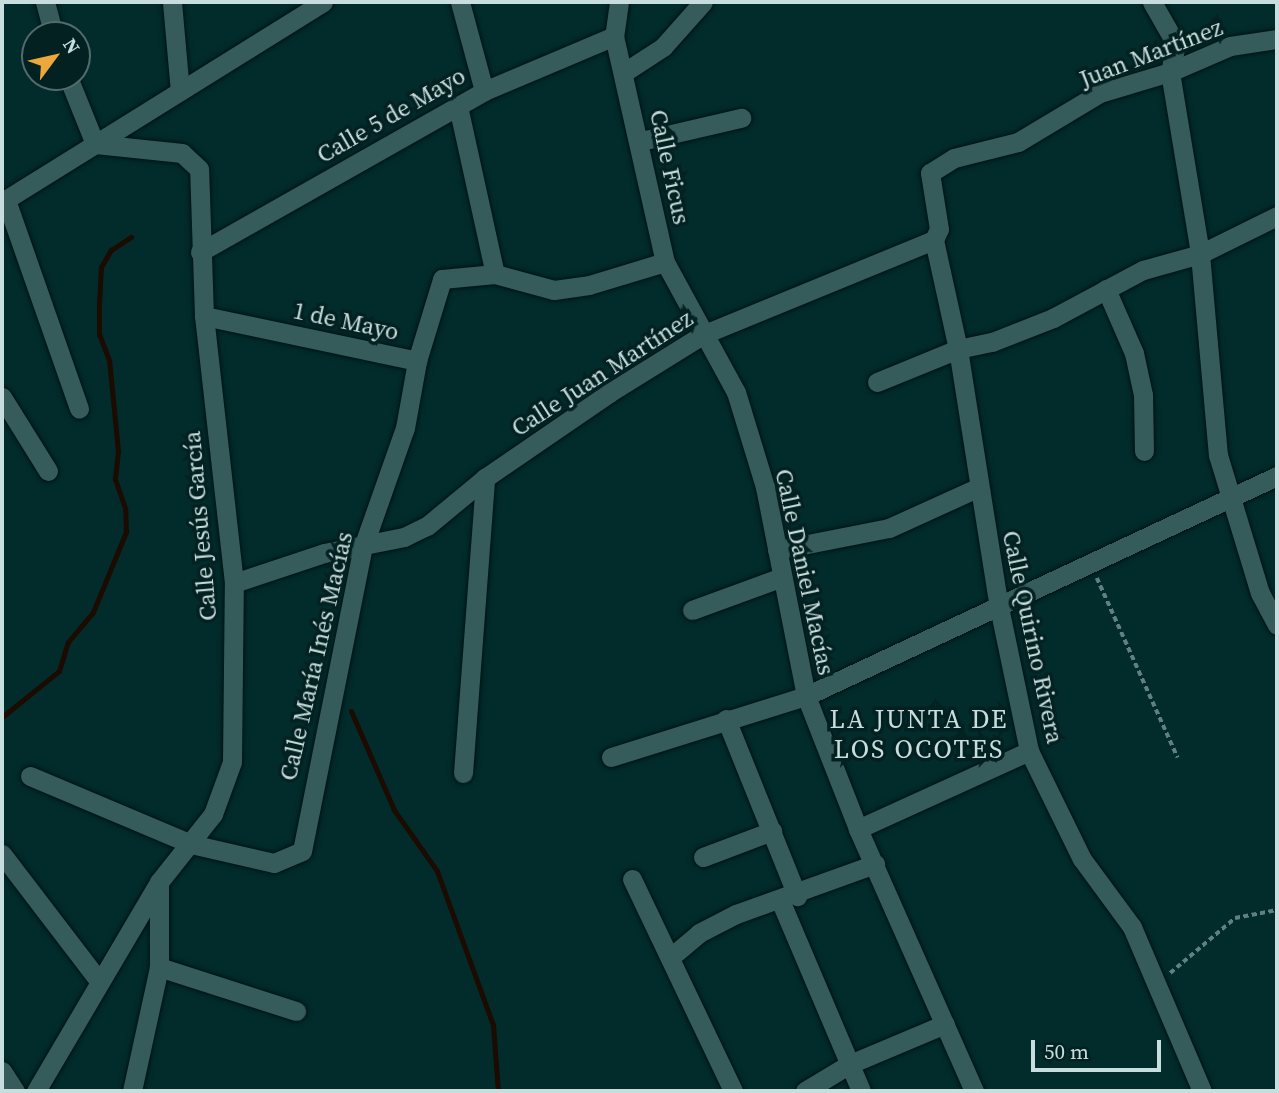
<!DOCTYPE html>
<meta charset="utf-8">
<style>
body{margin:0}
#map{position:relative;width:1279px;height:1093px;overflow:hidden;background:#022c2c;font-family:"Source Serif 4",serif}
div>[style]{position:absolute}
.stream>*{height:5px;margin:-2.5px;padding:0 2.5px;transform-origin:2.5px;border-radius:2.5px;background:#1b0b00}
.path>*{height:3.5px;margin-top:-1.75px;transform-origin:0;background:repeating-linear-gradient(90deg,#618181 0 5px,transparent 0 8.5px)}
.roads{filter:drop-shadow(0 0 2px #001313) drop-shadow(0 0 2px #001313)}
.minor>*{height:19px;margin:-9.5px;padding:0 9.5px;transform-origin:9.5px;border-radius:9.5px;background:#355b5b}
span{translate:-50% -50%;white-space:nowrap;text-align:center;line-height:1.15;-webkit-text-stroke:7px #032121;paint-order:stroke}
.street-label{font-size:24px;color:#c8dddd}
.neighbourhood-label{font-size:26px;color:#c8dddd;letter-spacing:2px}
.frame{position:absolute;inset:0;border:4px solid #c8dddd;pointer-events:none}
.north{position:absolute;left:21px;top:21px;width:70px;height:70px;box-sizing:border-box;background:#032121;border:2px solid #526c6c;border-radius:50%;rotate:57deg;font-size:19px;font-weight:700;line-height:28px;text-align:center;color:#c8dddd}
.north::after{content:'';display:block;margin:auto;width:24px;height:32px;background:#eda83b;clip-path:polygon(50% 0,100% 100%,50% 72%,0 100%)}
.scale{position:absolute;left:1031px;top:1040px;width:130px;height:32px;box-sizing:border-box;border:4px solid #c8dddd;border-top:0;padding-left:9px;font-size:21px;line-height:24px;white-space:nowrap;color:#c8dddd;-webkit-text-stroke:5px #032121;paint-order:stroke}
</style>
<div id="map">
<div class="stream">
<div style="left:351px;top:711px;width:108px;rotate:66.5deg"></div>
<div style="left:394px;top:810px;width:75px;rotate:54.8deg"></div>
<div style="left:437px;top:871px;width:164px;rotate:70deg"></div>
<div style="left:493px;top:1025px;width:66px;rotate:85.7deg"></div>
<div style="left:2px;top:717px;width:73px;rotate:-38.9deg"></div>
<div style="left:59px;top:671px;width:30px;rotate:-73deg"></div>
<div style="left:68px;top:642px;width:39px;rotate:-50deg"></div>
<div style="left:93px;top:612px;width:87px;rotate:-67.6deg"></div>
<div style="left:126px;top:532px;width:24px;rotate:-92deg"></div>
<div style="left:125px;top:508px;width:31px;rotate:-109deg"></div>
<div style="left:115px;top:479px;width:28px;rotate:-84deg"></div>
<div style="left:118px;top:451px;width:91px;rotate:-95.6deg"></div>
<div style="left:109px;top:360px;width:28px;rotate:-111deg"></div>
<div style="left:99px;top:334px;width:30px;rotate:-90deg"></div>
<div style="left:99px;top:304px;width:37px;rotate:-87deg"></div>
<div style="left:101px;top:267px;width:20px;rotate:-60deg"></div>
<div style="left:111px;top:250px;width:24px;rotate:-33deg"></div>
</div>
<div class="path">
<div style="left:1097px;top:578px;width:197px;rotate:65.8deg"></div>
<div style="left:1170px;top:973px;width:85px;rotate:-40.2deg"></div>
<div style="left:1235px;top:918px;width:43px;rotate:-10.8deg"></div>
</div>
<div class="roads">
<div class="minor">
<div style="left:45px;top:2px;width:34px;rotate:75deg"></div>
<div style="left:172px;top:2px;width:89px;rotate:84.9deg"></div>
<div style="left:460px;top:2px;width:92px;rotate:74.9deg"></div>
<div style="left:619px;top:2px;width:34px;rotate:98deg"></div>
<div style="left:614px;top:36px;width:232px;rotate:77.3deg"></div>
<div style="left:665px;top:262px;width:148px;rotate:61.4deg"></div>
<div style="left:736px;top:392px;width:99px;rotate:73deg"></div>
<div style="left:765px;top:487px;width:213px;rotate:78.9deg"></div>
<div style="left:806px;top:696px;width:143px;rotate:68.6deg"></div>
<div style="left:858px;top:829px;width:287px;rotate:66.1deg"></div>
<div style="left:1152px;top:2px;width:48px;rotate:60.3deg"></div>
<div style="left:1176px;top:44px;width:29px;rotate:102deg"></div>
<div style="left:1170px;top:72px;width:184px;rotate:80.6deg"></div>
<div style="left:1200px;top:254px;width:202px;rotate:84.9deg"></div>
<div style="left:1218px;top:455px;width:144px;rotate:73.1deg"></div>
<div style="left:1260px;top:593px;width:36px;rotate:62deg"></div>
<div style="left:623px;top:73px;width:48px;rotate:-33deg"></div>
<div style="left:663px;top:47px;width:60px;rotate:-48.4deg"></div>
<div style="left:458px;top:106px;width:172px;rotate:77.6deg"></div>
<div style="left:641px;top:141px;width:103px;rotate:-13deg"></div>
<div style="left:6px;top:200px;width:221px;rotate:70.7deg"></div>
<div style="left:2px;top:202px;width:378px;rotate:-31.9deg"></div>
<div style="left:934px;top:240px;width:112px;rotate:77.6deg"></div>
<div style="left:958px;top:349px;width:261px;rotate:81deg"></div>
<div style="left:999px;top:607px;width:147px;rotate:78.2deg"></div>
<div style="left:1029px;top:751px;width:120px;rotate:63.9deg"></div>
<div style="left:1082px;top:859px;width:84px;rotate:53.7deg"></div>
<div style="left:1132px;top:927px;width:178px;rotate:66.9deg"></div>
<div style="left:200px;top:252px;width:326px;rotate:-29.5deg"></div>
<div style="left:484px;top:91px;width:141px;rotate:-22.9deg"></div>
<div style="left:1106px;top:289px;width:70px;rotate:66.4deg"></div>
<div style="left:1134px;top:353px;width:43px;rotate:77.9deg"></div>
<div style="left:1143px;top:395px;width:56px;rotate:89deg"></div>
<div style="left:204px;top:316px;width:218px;rotate:11.9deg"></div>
<div style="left:877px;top:382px;width:87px;rotate:-22.2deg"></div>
<div style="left:958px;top:349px;width:35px;rotate:-12deg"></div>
<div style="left:992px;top:342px;width:66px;rotate:-21.5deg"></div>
<div style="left:1053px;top:318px;width:102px;rotate:-28.1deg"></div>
<div style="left:1143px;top:270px;width:59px;rotate:-15.7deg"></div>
<div style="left:1200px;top:254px;width:86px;rotate:-26.3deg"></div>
<div style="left:2px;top:397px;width:87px;rotate:58.1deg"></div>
<div style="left:777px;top:550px;width:114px;rotate:-11.1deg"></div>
<div style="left:889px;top:528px;width:97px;rotate:-24.4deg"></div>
<div style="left:234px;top:583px;width:95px;rotate:-18.4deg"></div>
<div style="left:324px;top:553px;width:82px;rotate:-11.3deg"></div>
<div style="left:404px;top:537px;width:25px;rotate:-26deg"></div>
<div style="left:427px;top:526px;width:75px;rotate:-39.6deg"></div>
<div style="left:485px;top:478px;width:150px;rotate:-34.4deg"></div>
<div style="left:609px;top:393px;width:110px;rotate:-31.9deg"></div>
<div style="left:702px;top:335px;width:251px;rotate:-22.3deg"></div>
<div style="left:934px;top:240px;width:12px;rotate:-66deg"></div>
<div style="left:939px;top:229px;width:57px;rotate:-99.1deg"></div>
<div style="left:930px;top:173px;width:28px;rotate:-32deg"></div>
<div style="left:954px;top:158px;width:66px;rotate:-14deg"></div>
<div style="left:1018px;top:142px;width:96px;rotate:-30.9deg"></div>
<div style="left:1100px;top:93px;width:73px;rotate:-16.7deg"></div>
<div style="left:1170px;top:72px;width:65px;rotate:-23.4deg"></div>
<div style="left:1230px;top:46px;width:48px;rotate:-8.5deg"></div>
<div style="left:692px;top:610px;width:96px;rotate:-20.1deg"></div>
<div style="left:726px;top:719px;width:191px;rotate:68.1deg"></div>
<div style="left:611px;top:757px;width:204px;rotate:-17.4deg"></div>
<div style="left:806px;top:696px;width:520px;rotate:-25.04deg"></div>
<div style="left:463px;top:773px;width:296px;rotate:-85.7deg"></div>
<div style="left:30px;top:776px;width:175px;rotate:22.9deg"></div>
<div style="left:191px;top:844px;width:85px;rotate:12.9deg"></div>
<div style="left:274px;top:863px;width:30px;rotate:-23deg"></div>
<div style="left:302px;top:851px;width:310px;rotate:-78.7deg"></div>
<div style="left:363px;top:547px;width:126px;rotate:-70.6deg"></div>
<div style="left:405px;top:428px;width:68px;rotate:-79.8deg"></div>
<div style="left:417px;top:361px;width:86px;rotate:-73deg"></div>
<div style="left:442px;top:279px;width:53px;rotate:-5.4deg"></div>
<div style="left:495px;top:274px;width:61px;rotate:15.2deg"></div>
<div style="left:554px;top:290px;width:35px;rotate:-8deg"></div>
<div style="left:589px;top:285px;width:79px;rotate:-16.8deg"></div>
<div style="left:858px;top:829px;width:188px;rotate:-24.5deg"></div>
<div style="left:2px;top:854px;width:160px;rotate:52.6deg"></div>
<div style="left:703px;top:857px;width:74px;rotate:-20.6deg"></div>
<div style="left:632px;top:879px;width:235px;rotate:64.5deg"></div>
<div style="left:780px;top:900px;width:207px;rotate:67deg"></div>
<div style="left:672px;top:956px;width:35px;rotate:-40deg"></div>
<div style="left:699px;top:933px;width:42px;rotate:-27.2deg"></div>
<div style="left:736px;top:914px;width:148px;rotate:-19.8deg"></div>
<div style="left:159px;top:967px;width:144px;rotate:17.8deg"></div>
<div style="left:2px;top:1071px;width:24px;rotate:57deg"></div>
<div style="left:36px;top:1091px;width:243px;rotate:-59.5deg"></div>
<div style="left:159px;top:882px;width:87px;rotate:-51.5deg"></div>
<div style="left:213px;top:814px;width:55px;rotate:-69.9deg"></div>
<div style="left:232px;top:762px;width:179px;rotate:-89.4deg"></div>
<div style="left:234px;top:583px;width:269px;rotate:-96.4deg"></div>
<div style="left:204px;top:316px;width:147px;rotate:-91.9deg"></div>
<div style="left:199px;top:169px;width:23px;rotate:-137deg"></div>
<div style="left:182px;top:153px;width:87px;rotate:-174.1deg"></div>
<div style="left:95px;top:144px;width:72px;rotate:-111.9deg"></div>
<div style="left:132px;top:1091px;width:127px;rotate:-77.7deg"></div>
<div style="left:159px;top:967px;width:85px;rotate:-90deg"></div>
<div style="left:805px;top:1091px;width:52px;rotate:-31deg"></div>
<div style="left:850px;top:1064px;width:103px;rotate:-22.8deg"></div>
</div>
</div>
<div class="street-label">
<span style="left:1151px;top:53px;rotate:-21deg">Juan Martínez</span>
<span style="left:391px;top:115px;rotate:-30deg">Calle 5 de Mayo</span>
<span style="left:670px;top:167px;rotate:78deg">Calle Ficus</span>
<span style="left:346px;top:321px;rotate:12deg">1 de Mayo</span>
<span style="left:602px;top:373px;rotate:-33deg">Calle Juan Martínez</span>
<span style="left:200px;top:526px;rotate:-95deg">Calle Jesús García</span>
<span style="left:805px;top:572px;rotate:78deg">Calle Daniel Macías</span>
<span style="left:1033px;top:637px;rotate:78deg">Calle Quirino Rivera</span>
<span style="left:316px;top:656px;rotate:-77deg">Calle María Inés Macías</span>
</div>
<div class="neighbourhood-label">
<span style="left:919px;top:735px">LA JUNTA DE<br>LOS OCOTES</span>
</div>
<div class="frame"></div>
<div class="north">N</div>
<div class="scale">50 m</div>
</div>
